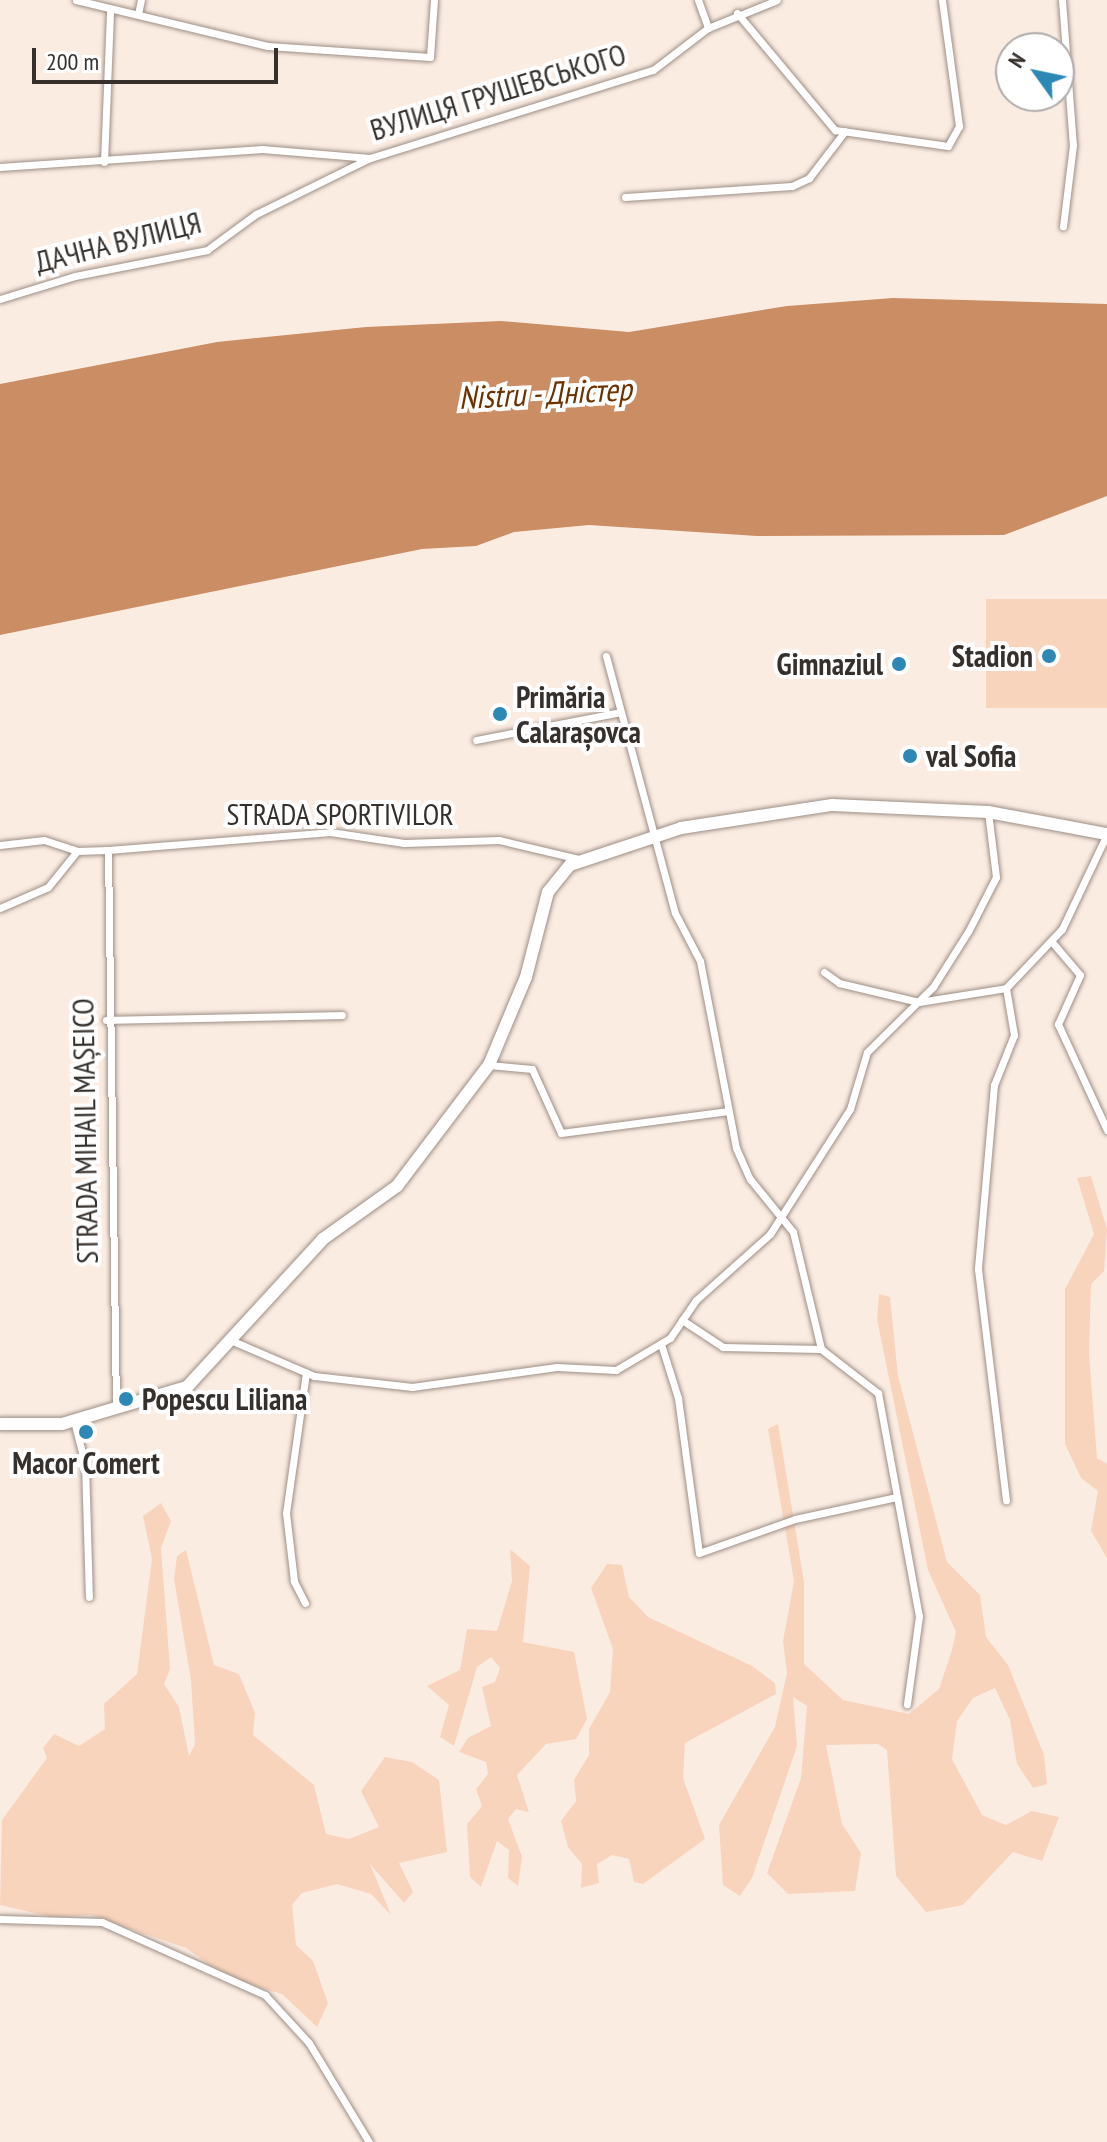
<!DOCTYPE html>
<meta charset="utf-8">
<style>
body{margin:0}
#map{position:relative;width:1107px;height:2142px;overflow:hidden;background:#fbece2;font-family:"PT Sans Narrow",sans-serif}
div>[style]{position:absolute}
.green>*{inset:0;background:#f9d4bd;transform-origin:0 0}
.water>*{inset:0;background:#cb8e64}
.roads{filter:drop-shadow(0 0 2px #9d8f86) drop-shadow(0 0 2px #9d8f86)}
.minor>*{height:7px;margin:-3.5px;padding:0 3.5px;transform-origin:3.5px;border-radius:3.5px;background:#fff}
.primary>*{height:12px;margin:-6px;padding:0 6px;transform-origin:6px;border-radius:6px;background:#fff}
.dots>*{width:22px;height:22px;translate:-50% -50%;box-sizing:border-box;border:4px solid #fff;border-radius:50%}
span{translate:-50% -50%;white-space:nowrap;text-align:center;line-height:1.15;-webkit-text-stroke:8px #fff;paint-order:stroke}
.street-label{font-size:30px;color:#36302c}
.poi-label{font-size:30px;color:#36302c;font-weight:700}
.right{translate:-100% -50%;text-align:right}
.left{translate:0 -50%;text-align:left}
.water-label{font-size:32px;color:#6b3200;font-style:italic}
.north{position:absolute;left:995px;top:32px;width:80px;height:80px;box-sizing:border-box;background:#fff;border:2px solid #afacab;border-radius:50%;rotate:303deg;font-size:22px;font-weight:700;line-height:32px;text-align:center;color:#36302c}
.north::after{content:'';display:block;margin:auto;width:28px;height:36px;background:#2d88b5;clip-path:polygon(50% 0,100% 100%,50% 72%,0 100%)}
.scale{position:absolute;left:32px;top:48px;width:246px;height:36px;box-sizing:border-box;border:4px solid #36302c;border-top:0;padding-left:10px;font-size:24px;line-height:28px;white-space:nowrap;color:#36302c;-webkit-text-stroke:6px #fff;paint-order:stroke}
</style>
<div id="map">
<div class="green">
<div style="left:1107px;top:599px;width:109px;height:121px;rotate:90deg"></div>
<div style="clip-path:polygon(1091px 1176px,1107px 1229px,1104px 1271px,1091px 1284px,1089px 1354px,1097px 1458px,1107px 1464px,1107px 1558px,1091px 1531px,1098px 1491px,1081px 1478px,1065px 1444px,1065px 1289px,1094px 1234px,1077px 1178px)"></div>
<div style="clip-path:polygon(879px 1294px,890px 1297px,898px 1376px,947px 1562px,980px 1595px,986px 1637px,1008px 1665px,1044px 1755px,1047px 1784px,1033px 1788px,1017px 1764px,1010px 1720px,995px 1688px,973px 1698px,957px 1721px,952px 1759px,982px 1815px,1006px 1825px,1032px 1811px,1059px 1817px,1042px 1861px,1013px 1852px,963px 1905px,926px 1912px,896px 1876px,887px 1750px,878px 1744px,826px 1745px,842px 1824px,861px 1853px,855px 1891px,788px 1894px,767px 1873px,801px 1778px,807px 1706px,793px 1697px,797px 1746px,752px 1878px,740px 1896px,723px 1885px,719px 1825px,775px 1727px,787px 1673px,783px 1641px,794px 1581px,768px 1429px,778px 1424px,804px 1582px,804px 1664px,843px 1700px,909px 1714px,939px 1689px,952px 1650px,956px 1632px,928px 1570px,877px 1319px)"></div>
<div style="clip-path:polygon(161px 1503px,171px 1521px,161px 1548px,170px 1669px,164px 1684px,179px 1707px,189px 1756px,195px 1744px,191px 1680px,174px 1579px,177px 1556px,186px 1550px,214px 1665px,239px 1674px,255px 1713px,253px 1735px,314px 1785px,326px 1834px,349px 1839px,379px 1827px,361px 1791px,385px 1757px,412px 1762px,439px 1780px,447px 1852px,399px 1863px,413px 1892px,404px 1903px,370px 1864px,391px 1915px,371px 1894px,337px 1884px,302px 1893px,292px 1905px,296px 1945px,313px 1961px,328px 2003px,317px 2027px,282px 1994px,228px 1978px,186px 1948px,90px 1915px,52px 1917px,0 1905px,2px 1820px,47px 1758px,43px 1748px,54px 1734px,79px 1746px,105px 1729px,104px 1704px,137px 1674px,152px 1559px,143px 1516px)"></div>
<div style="clip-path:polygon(510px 1549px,530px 1566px,523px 1642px,574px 1652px,587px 1719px,576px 1739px,546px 1744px,517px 1775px,529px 1812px,516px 1809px,508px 1819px,522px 1857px,518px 1886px,508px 1878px,509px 1850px,497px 1841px,481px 1887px,470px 1877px,467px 1824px,482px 1806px,476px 1789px,488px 1774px,486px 1762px,459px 1752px,468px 1738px,491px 1726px,482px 1687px,495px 1682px,500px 1668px,491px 1657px,477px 1667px,454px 1746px,440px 1737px,449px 1705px,427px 1686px,460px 1670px,467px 1629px,497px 1631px,512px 1581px)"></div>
<div style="clip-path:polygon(607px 1564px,622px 1565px,629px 1597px,648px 1617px,752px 1666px,775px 1683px,776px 1694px,685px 1743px,683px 1778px,705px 1839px,643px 1884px,634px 1882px,629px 1859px,612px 1855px,597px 1864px,599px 1883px,581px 1888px,582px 1864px,568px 1847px,561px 1821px,576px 1801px,574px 1780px,589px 1755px,589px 1729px,610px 1692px,613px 1649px,591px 1588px)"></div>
</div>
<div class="water">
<div style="clip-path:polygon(893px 298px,1107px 304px,1107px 496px,1004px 535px,757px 536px,589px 525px,514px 532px,476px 546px,422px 549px,0 635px,0 384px,217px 342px,366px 327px,501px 321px,629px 332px,787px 306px)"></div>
</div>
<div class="roads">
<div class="minor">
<div style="left:76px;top:0;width:197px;rotate:13.5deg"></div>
<div style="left:268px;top:46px;width:162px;rotate:3.9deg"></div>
<div style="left:430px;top:57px;width:57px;rotate:-86deg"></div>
<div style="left:698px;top:0;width:30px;rotate:70deg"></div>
<div style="left:1062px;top:0;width:145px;rotate:85.7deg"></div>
<div style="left:1073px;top:145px;width:82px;rotate:97deg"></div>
<div style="left:737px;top:13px;width:153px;rotate:50.1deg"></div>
<div style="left:835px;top:130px;width:114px;rotate:8.1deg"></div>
<div style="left:948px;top:146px;width:23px;rotate:-61deg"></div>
<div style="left:959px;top:126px;width:127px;rotate:-97.7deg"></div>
<div style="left:138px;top:14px;width:14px;rotate:-78deg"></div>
<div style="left:104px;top:162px;width:151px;rotate:-87.7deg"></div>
<div style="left:0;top:167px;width:263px;rotate:-3.9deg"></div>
<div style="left:262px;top:149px;width:108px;rotate:4.8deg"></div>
<div style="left:370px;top:158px;width:296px;rotate:-17.3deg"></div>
<div style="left:653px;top:70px;width:69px;rotate:-37.4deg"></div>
<div style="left:708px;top:28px;width:74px;rotate:-22.1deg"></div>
<div style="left:625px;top:197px;width:167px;rotate:-3.8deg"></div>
<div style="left:792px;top:186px;width:19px;rotate:-25deg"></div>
<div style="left:809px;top:178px;width:59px;rotate:-52.5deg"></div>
<div style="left:0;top:299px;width:78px;rotate:-17deg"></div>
<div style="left:75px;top:276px;width:135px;rotate:-11.1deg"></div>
<div style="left:207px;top:250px;width:61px;rotate:-36.3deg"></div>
<div style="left:256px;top:214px;width:127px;rotate:-26.2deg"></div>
<div style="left:606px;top:656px;width:266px;rotate:75deg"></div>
<div style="left:675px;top:913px;width:54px;rotate:62.5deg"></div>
<div style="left:700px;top:961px;width:190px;rotate:79.1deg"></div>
<div style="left:736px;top:1148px;width:34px;rotate:66deg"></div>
<div style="left:750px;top:1179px;width:68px;rotate:50.9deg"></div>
<div style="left:793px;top:1232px;width:120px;rotate:76.5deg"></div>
<div style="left:821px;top:1349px;width:72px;rotate:37.7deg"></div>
<div style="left:878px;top:1393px;width:227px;rotate:79.6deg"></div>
<div style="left:919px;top:1616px;width:89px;rotate:97.8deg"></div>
<div style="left:476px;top:740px;width:143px;rotate:-10.9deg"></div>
<div style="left:0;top:845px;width:44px;rotate:-6.5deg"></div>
<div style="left:44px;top:840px;width:35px;rotate:18deg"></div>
<div style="left:77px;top:851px;width:31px;rotate:-2deg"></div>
<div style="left:108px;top:850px;width:223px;rotate:-4.6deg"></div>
<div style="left:330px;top:832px;width:75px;rotate:8.5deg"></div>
<div style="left:404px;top:843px;width:95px;rotate:-1.8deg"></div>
<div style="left:499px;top:840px;width:86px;rotate:13.4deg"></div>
<div style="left:108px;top:850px;width:558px;rotate:89.18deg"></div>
<div style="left:0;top:908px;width:52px;rotate:-23.6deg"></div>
<div style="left:48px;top:887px;width:46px;rotate:-51.1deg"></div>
<div style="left:1052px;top:942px;width:43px;rotate:49.7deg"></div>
<div style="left:1080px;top:975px;width:54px;rotate:114.2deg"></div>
<div style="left:1058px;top:1024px;width:117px;rotate:65.2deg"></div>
<div style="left:824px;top:972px;width:19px;rotate:36deg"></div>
<div style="left:839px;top:983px;width:82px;rotate:13.4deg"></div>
<div style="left:919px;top:1002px;width:88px;rotate:-9.1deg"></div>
<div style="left:1006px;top:988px;width:81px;rotate:-46.5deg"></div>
<div style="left:1062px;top:929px;width:105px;rotate:-64.7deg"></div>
<div style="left:1006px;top:988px;width:48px;rotate:80.3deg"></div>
<div style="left:1014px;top:1035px;width:54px;rotate:111.8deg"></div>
<div style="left:994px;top:1085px;width:185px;rotate:95deg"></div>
<div style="left:978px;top:1269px;width:233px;rotate:83.1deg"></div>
<div style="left:106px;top:1020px;width:236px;rotate:-1.2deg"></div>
<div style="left:489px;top:1065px;width:43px;rotate:5.3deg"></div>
<div style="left:532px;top:1069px;width:70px;rotate:65.6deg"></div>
<div style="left:561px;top:1133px;width:167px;rotate:-7.5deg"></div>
<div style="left:682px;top:1320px;width:49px;rotate:33.4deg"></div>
<div style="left:723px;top:1347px;width:98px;rotate:1.2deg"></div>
<div style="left:235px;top:1342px;width:86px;rotate:23.3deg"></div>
<div style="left:314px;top:1376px;width:99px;rotate:6.4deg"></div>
<div style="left:412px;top:1387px;width:146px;rotate:-7.9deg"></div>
<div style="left:557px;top:1367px;width:59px;rotate:2.9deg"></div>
<div style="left:616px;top:1370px;width:63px;rotate:-30.7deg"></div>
<div style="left:670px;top:1338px;width:46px;rotate:-55.6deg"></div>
<div style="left:696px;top:1300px;width:99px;rotate:-41.7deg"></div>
<div style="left:770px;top:1234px;width:148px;rotate:-57.4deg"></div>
<div style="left:850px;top:1109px;width:59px;rotate:-73.4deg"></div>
<div style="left:867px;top:1052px;width:93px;rotate:-44.6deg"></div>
<div style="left:933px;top:987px;width:67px;rotate:-57.7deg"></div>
<div style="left:969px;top:930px;width:59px;rotate:-63deg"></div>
<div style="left:996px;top:877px;width:65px;rotate:-97deg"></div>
<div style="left:661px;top:1344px;width:57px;rotate:72.5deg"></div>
<div style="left:678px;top:1398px;width:156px;rotate:82.3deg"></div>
<div style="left:699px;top:1553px;width:102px;rotate:-19.5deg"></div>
<div style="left:795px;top:1519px;width:104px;rotate:-12.2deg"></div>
<div style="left:74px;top:1421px;width:44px;rotate:75.7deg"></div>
<div style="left:85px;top:1464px;width:133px;rotate:88.3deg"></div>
<div style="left:305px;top:1603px;width:25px;rotate:-117deg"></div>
<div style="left:294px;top:1581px;width:68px;rotate:-96.7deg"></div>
<div style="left:286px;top:1513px;width:142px;rotate:-81.9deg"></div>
<div style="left:0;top:1919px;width:102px;rotate:1.7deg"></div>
<div style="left:102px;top:1922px;width:179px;rotate:24.1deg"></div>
<div style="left:265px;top:1995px;width:65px;rotate:47.5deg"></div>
<div style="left:309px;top:2043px;width:116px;rotate:58.8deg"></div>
</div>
<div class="primary">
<div style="left:0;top:1424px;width:62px"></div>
<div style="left:62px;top:1424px;width:130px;rotate:-16.5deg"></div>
<div style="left:187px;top:1387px;width:201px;rotate:-47.4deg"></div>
<div style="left:323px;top:1239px;width:91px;rotate:-35.6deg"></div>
<div style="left:397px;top:1186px;width:152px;rotate:-52.8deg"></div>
<div style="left:489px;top:1065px;width:95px;rotate:-67.2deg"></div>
<div style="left:526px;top:977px;width:88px;rotate:-75.5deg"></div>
<div style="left:548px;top:892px;width:35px;rotate:-51deg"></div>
<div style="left:570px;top:865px;width:117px;rotate:-18.4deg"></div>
<div style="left:681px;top:828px;width:153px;rotate:-8.7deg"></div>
<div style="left:832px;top:805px;width:156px;rotate:2.6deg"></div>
<div style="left:988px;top:812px;width:121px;rotate:10.5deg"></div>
</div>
</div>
<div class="dots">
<div style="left:1049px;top:656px;background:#2d88b5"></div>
<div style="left:899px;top:664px;background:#2d88b5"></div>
<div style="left:500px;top:714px;background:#2d88b5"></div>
<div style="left:910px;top:756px;background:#2d88b5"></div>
<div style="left:126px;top:1399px;background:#2d88b5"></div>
<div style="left:86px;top:1432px;background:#2d88b5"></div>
</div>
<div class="street-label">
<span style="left:498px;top:92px;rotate:-17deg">ВУЛИЦЯ ГРУШЕВСЬКОГО</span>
<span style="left:118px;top:242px;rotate:-14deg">ДАЧНА ВУЛИЦЯ</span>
<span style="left:340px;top:814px">STRADA SPORTIVILOR</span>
<span style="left:85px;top:1131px;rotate:-91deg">STRADA MIHAIL MAȘEICO</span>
</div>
<div class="poi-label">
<span class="right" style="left:1033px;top:656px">Stadion</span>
<span class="right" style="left:883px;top:664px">Gimnaziul</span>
<span class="left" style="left:516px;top:714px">Primăria<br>Calarașovca</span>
<span class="left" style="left:926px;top:756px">val Sofia</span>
<span class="left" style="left:142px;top:1399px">Popescu Liliana</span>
<span style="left:86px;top:1463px">Macor Comert</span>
</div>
<div class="water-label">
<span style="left:545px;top:393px;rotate:-3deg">Nistru - Дністер</span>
</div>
<div class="north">N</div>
<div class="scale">200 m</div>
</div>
